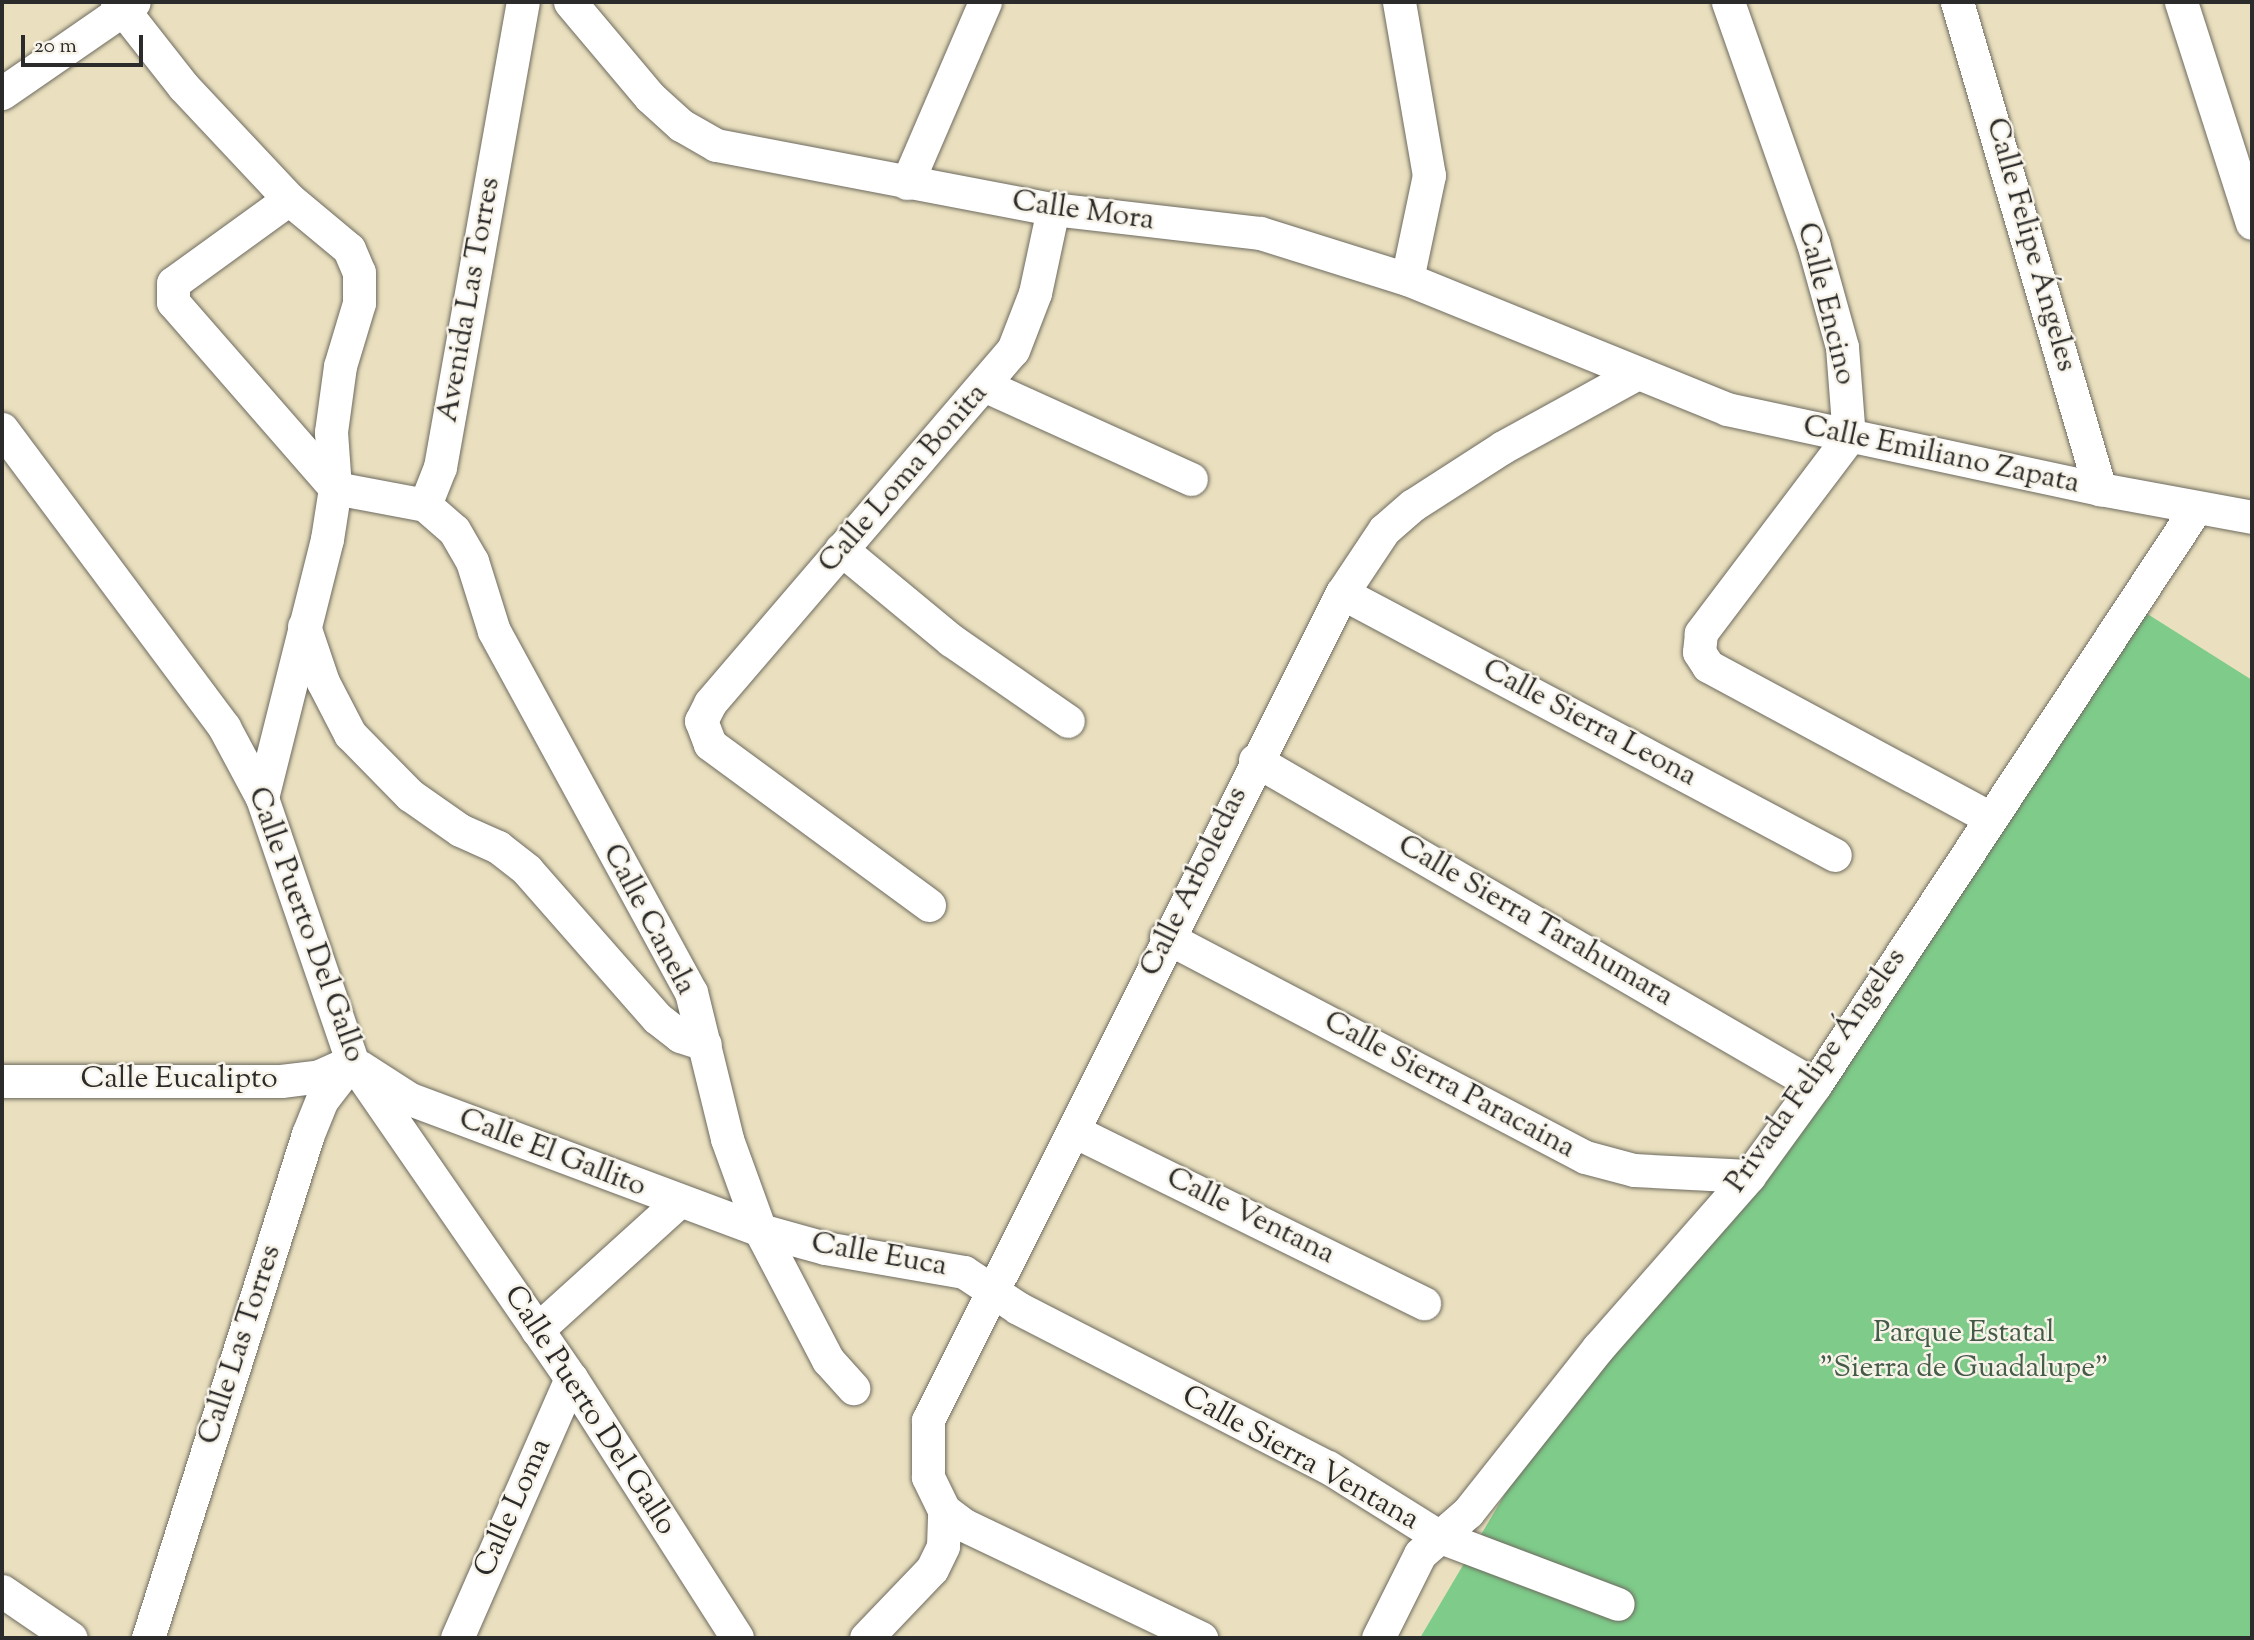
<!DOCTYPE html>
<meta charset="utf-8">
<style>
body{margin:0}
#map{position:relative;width:2254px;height:1640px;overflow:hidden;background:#eae0bf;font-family:"Sorts Mill Goudy",serif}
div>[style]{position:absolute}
.green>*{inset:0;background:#7ecb8a}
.roads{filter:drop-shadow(0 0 2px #6e6a5f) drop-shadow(0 0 2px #6e6a5f)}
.minor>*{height:33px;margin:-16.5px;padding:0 16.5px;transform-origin:16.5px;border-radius:16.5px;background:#fff}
span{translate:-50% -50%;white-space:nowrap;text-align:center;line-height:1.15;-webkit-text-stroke:5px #f7f3e8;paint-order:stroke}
.street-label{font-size:30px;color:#2b2b2b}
.park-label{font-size:30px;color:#445b48}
.frame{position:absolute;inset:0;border:4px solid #2b2b2b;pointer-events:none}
.scale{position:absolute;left:21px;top:35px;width:122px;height:32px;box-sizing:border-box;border:4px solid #2b2b2b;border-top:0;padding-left:9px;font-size:21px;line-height:24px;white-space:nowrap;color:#2b2b2b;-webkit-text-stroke:5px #f7f3e8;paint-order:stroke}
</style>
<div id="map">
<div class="green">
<div style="clip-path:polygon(2119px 596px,2252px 680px,2252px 1638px,1420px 1638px,1554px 1411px,1801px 1091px)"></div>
</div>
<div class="roads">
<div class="minor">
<div style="left:117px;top:2px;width:107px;rotate:51.8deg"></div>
<div style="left:183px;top:86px;width:155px;rotate:46.8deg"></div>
<div style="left:289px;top:199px;width:78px;rotate:39.8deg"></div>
<div style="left:349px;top:249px;width:25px;rotate:67deg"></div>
<div style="left:359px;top:272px;width:31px;rotate:90deg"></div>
<div style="left:359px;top:303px;width:66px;rotate:106.8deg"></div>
<div style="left:340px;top:366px;width:67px;rotate:97.8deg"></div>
<div style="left:331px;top:432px;width:56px;rotate:85.9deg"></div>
<div style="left:335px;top:488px;width:52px;rotate:98.9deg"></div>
<div style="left:327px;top:539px;width:267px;rotate:104.1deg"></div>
<div style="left:570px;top:2px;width:124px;rotate:49.9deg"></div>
<div style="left:650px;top:97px;width:42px;rotate:42.1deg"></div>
<div style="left:681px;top:125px;width:40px;rotate:29.7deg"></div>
<div style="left:716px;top:145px;width:343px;rotate:10.8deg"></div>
<div style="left:1053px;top:209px;width:208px;rotate:6.6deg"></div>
<div style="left:1260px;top:233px;width:154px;rotate:17.4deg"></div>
<div style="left:1407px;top:279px;width:345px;rotate:22.1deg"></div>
<div style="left:1727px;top:409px;width:381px;rotate:12.1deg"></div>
<div style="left:2100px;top:489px;width:155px;rotate:10.4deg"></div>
<div style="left:1399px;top:2px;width:176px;rotate:80.2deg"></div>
<div style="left:1429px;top:175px;width:106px;rotate:101.9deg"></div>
<div style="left:1728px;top:2px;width:256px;rotate:70.6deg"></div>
<div style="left:1813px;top:243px;width:108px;rotate:74.4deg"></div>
<div style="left:1842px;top:347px;width:90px;rotate:85.6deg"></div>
<div style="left:1849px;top:437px;width:246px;rotate:127.1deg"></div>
<div style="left:1701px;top:633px;width:19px;rotate:96deg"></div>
<div style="left:1699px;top:652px;width:17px;rotate:57deg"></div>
<div style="left:1708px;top:666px;width:318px;rotate:28.3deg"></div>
<div style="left:1957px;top:2px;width:508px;rotate:73.64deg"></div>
<div style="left:2181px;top:2px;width:232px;rotate:72.2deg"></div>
<div style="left:2px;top:93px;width:160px;rotate:-34.6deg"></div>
<div style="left:907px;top:183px;width:197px;rotate:-66.7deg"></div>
<div style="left:289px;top:199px;width:143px;rotate:144.1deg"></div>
<div style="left:173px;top:283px;width:19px;rotate:90deg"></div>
<div style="left:173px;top:302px;width:247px;rotate:48.9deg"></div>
<div style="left:335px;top:488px;width:92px;rotate:10.7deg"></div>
<div style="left:425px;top:505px;width:41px;rotate:-68.5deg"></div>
<div style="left:440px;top:467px;width:472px;rotate:-79.9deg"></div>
<div style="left:986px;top:386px;width:225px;rotate:24.4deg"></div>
<div style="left:2px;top:429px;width:372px;rotate:53.3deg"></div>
<div style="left:224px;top:727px;width:81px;rotate:61.8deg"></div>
<div style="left:262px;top:798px;width:278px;rotate:71.1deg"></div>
<div style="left:352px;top:1061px;width:385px;rotate:55.4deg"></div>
<div style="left:571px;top:1378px;width:308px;rotate:57.4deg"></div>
<div style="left:425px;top:505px;width:38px;rotate:41deg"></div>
<div style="left:454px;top:530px;width:36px;rotate:60deg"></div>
<div style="left:472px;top:561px;width:73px;rotate:72.6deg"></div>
<div style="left:494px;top:631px;width:411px;rotate:61.4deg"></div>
<div style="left:691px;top:992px;width:151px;rotate:76.2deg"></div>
<div style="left:727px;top:1139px;width:97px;rotate:70.1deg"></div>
<div style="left:760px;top:1230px;width:147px;rotate:62.4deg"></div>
<div style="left:828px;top:1360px;width:38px;rotate:48deg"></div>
<div style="left:841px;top:549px;width:143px;rotate:39.6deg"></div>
<div style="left:951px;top:640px;width:142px;rotate:34.7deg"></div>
<div style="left:1342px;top:593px;width:558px;rotate:27.99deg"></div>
<div style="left:304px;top:626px;width:59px;rotate:71.3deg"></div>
<div style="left:323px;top:682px;width:59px;rotate:62.6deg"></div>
<div style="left:350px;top:734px;width:86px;rotate:45.5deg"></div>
<div style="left:410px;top:795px;width:61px;rotate:35deg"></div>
<div style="left:460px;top:830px;width:42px;rotate:24.1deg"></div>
<div style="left:498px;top:847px;width:37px;rotate:38deg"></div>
<div style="left:527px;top:870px;width:197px;rotate:48.7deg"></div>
<div style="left:657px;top:1018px;width:29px;rotate:38deg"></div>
<div style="left:680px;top:1036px;width:26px;rotate:18deg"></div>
<div style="left:1255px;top:760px;width:647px;rotate:30.13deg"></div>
<div style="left:929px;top:905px;width:272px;rotate:-143.7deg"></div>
<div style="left:710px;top:744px;width:25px;rotate:-111deg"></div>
<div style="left:701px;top:721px;width:20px;rotate:-63deg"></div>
<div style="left:710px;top:703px;width:465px;rotate:-49.4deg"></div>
<div style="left:1013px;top:350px;width:61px;rotate:-68.9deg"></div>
<div style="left:1035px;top:293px;width:86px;rotate:-77.9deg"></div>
<div style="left:1166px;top:937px;width:473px;rotate:27.7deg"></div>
<div style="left:1585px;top:1157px;width:51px;rotate:14.9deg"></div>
<div style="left:1634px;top:1170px;width:115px;rotate:3deg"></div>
<div style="left:360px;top:1067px;width:59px;rotate:32.6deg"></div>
<div style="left:410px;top:1099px;width:374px;rotate:20.5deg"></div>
<div style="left:760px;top:1230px;width:67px;rotate:15.5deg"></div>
<div style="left:825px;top:1248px;width:141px;rotate:9.8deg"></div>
<div style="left:964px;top:1272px;width:65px;rotate:33.7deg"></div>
<div style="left:1018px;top:1308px;width:348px;rotate:27.2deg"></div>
<div style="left:1328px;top:1467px;width:130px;rotate:32.1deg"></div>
<div style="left:1438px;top:1536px;width:192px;rotate:20.7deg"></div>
<div style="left:2px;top:1081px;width:279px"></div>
<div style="left:281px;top:1081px;width:38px;rotate:-7deg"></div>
<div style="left:319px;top:1076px;width:36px;rotate:-24deg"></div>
<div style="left:1076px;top:1132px;width:388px;rotate:26.2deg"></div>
<div style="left:537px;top:1330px;width:190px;rotate:-42.2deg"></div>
<div style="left:944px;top:1510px;width:25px;rotate:37deg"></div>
<div style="left:964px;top:1525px;width:263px;rotate:25.5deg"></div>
<div style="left:2px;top:1591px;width:83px;rotate:34.3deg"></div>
<div style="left:148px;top:1638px;width:529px;rotate:-72.39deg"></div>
<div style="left:308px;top:1134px;width:37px;rotate:-68deg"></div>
<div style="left:322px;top:1100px;width:49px;rotate:-52.4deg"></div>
<div style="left:457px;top:1638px;width:284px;rotate:-66.3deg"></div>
<div style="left:866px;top:1638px;width:95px;rotate:-46.3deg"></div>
<div style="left:932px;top:1569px;width:25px;rotate:-64deg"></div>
<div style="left:943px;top:1546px;width:36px;rotate:-88deg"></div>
<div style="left:944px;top:1510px;width:37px;rotate:-116deg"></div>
<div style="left:928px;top:1477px;width:57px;rotate:-90deg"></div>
<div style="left:928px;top:1420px;width:925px;rotate:-63.41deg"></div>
<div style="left:1342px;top:593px;width:76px;rotate:-56.3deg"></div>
<div style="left:1384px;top:530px;width:38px;rotate:-41deg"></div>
<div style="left:1413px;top:505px;width:107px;rotate:-32.8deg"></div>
<div style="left:1503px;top:447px;width:149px;rotate:-28.8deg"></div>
<div style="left:1378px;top:1638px;width:94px;rotate:-63.4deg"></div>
<div style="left:1420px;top:1554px;width:64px;rotate:-41.2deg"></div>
<div style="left:1468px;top:1512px;width:209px;rotate:-51.6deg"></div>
<div style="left:1598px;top:1348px;width:229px;rotate:-48.7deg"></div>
<div style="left:1749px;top:1176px;width:112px;rotate:-54deg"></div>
<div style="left:1815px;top:1085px;width:691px;rotate:-56.56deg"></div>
</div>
</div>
<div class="street-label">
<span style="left:1083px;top:212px;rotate:8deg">Calle Mora</span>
<span style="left:2030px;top:245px;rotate:74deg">Calle Felipe Ángeles</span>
<span style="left:470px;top:300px;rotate:-80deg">Avenida Las Torres</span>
<span style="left:1825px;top:304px;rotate:76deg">Calle Encino</span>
<span style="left:1941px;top:456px;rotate:12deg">Calle Emiliano Zapata</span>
<span style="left:904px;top:479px;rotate:-49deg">Calle Loma Bonita</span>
<span style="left:1589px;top:724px;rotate:28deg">Calle Sierra Leona</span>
<span style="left:1195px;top:882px;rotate:-64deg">Calle Arboledas</span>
<span style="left:648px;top:920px;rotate:62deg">Calle Canela</span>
<span style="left:1535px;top:922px;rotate:30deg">Calle Sierra Tarahumara</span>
<span style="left:305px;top:925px;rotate:70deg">Calle Puerto Del Gallo</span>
<span style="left:1817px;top:1071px;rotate:-55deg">Privada Felipe Ángeles</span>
<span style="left:179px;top:1080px">Calle Eucalipto</span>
<span style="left:1449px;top:1086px;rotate:28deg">Calle Sierra Paracaina</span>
<span style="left:552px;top:1154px;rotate:21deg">Calle El Gallito</span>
<span style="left:1250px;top:1217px;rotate:26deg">Calle Ventana</span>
<span style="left:879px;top:1256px;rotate:10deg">Calle Euca</span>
<span style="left:241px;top:1345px;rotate:-72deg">Calle Las Torres</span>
<span style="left:589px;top:1411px;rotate:57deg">Calle Puerto Del Gallo</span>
<span style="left:1300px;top:1459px;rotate:29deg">Calle Sierra Ventana</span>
<span style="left:514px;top:1508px;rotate:-66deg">Calle Loma</span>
</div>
<div class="park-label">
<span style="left:1964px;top:1351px">Parque Estatal<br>"Sierra de Guadalupe"</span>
</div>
<div class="frame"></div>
<div class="scale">20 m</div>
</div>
